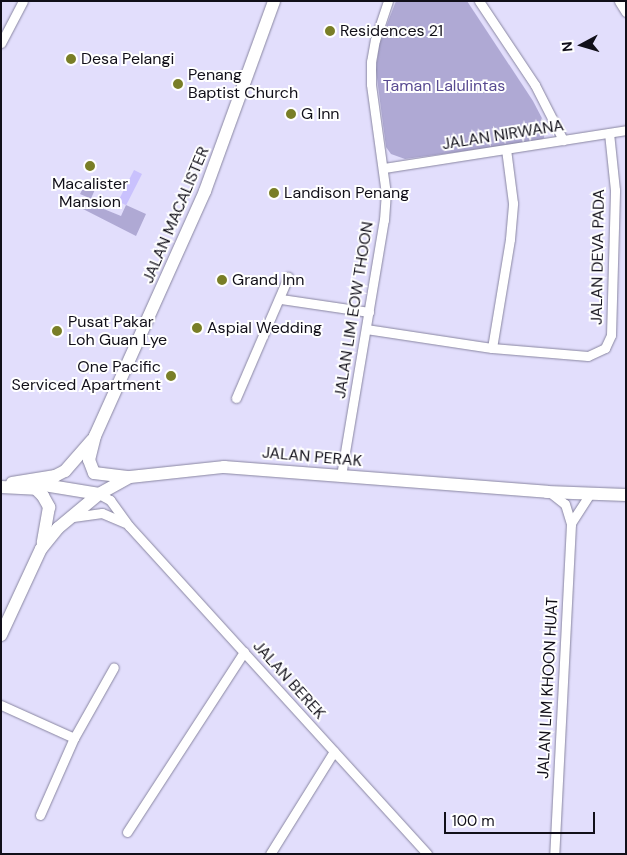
<!DOCTYPE html>
<style>
body{margin:0}
#map{position:relative;width:627px;height:855px;overflow:hidden;background:#e2defc;font-family:"DM Sans",sans-serif}
div>[style]{position:absolute}
.green>*{inset:0;background:#afa9d4}
.water>*{inset:0;background:#c9c1fd;transform-origin:0 0}
.roads{filter:drop-shadow(0 0 1px #8986a1) drop-shadow(0 0 1px #8986a1)}
.minor>*{height:9px;margin:-4.5px;padding:0 4.5px;transform-origin:4.5px;border-radius:4.5px;background:#fff}
.secondary>*{height:12px;margin:-6px;padding:0 6px;transform-origin:6px;border-radius:6px;background:#fff}
.dots>*{width:14px;height:14px;translate:-50% -50%;box-sizing:border-box;border:2px solid #fff;border-radius:50%}
span{translate:-50% -50%;white-space:nowrap;text-align:center;line-height:1.15;-webkit-text-stroke:4px #fff;paint-order:stroke}
.poi-label{font-size:16px;color:#110f19}
.left{translate:0 -50%;text-align:left}
.right{translate:-100% -50%;text-align:right}
.park-label{font-size:16px;color:#584a91}
.street-label{font-size:16px;color:#110f19}
.frame{position:absolute;inset:0;border:2px solid #110f19;pointer-events:none}
.north{position:absolute;left:557px;top:20px;width:50px;height:50px;-webkit-text-stroke:4px #fff;paint-order:stroke;rotate:264deg;font-size:14px;font-weight:700;line-height:20px;text-align:center;color:#110f19}
.north::after{content:'';display:block;margin:auto;width:18px;height:22px;background:#110f19;clip-path:polygon(50% 0,100% 100%,50% 72%,0 100%)}
.scale{position:absolute;left:444px;top:812px;width:151px;height:22px;box-sizing:border-box;border:2px solid #110f19;border-top:0;padding-left:6px;font-size:15px;line-height:18px;white-space:nowrap;color:#110f19;-webkit-text-stroke:4px #fff;paint-order:stroke}
</style>
<div id="map">
<div class="green">
<div style="clip-path:polygon(396px 1px,467px 1px,533px 101px,545px 124px,544px 138px,540px 141px,405px 159px,391px 154px,386px 147px,376px 70px,379px 45px)"></div>
<div style="clip-path:polygon(91px 181px,97px 185px,89px 203px,121px 216px,126px 205px,146px 214px,136px 236px,83px 209px,87px 197px,80px 194px,86px 182px)"></div>
</div>
<div class="water">
<div style="left:134px;top:170px;width:9px;height:35px;rotate:27deg"></div>
</div>
<div class="roads">
<div class="minor">
<div style="left:479px;top:1px;width:101px;rotate:56.3deg"></div>
<div style="left:535px;top:85px;width:62px;rotate:63deg"></div>
<div style="left:619px;top:1px;width:13px;rotate:58deg"></div>
<div style="left:1px;top:43px;width:47px;rotate:-62.4deg"></div>
<div style="left:384px;top:168px;width:245px;rotate:-8.9deg"></div>
<div style="left:281px;top:299px;width:89px;rotate:8.4deg"></div>
<div style="left:366px;top:329px;width:127px;rotate:8.6deg"></div>
<div style="left:492px;top:348px;width:96px;rotate:4.8deg"></div>
<div style="left:588px;top:356px;width:19px;rotate:-25deg"></div>
<div style="left:605px;top:348px;width:14px;rotate:-65deg"></div>
<div style="left:611px;top:335px;width:145px;rotate:-88.4deg"></div>
<div style="left:615px;top:190px;width:57px;rotate:-96deg"></div>
<div style="left:492px;top:348px;width:110px;rotate:-80.6deg"></div>
<div style="left:510px;top:239px;width:36px;rotate:-85deg"></div>
<div style="left:513px;top:203px;width:54px;rotate:-97.4deg"></div>
<div style="left:236px;top:398px;width:132px;rotate:-66.7deg"></div>
<div style="left:341px;top:476px;width:260px;rotate:-80.5deg"></div>
<div style="left:384px;top:220px;width:26px;rotate:-86deg"></div>
<div style="left:386px;top:194px;width:111px;rotate:-97.8deg"></div>
<div style="left:371px;top:84px;width:22px;rotate:-90deg"></div>
<div style="left:371px;top:62px;width:22px;rotate:-80deg"></div>
<div style="left:375px;top:40px;width:41px;rotate:-71.6deg"></div>
<div style="left:99px;top:494px;width:13px;rotate:29deg"></div>
<div style="left:110px;top:500px;width:32px;rotate:54deg"></div>
<div style="left:129px;top:526px;width:443px;rotate:47.7deg"></div>
<div style="left:552px;top:494px;width:16px;rotate:38deg"></div>
<div style="left:565px;top:504px;width:21px;rotate:73deg"></div>
<div style="left:571px;top:524px;width:330px;rotate:92.9deg"></div>
<div style="left:73px;top:517px;width:29px;rotate:-8deg"></div>
<div style="left:102px;top:513px;width:25px;rotate:23deg"></div>
<div style="left:571px;top:523px;width:35px;rotate:-57deg"></div>
<div style="left:1px;top:705px;width:80px;rotate:24.3deg"></div>
<div style="left:40px;top:815px;width:84px;rotate:-66.2deg"></div>
<div style="left:74px;top:738px;width:81px;rotate:-60.6deg"></div>
<div style="left:127px;top:832px;width:215px;rotate:-57deg"></div>
<div style="left:270px;top:854px;width:121px;rotate:-58.1deg"></div>
</div>
<div class="secondary">
<div style="left:127px;top:477px;width:33px;rotate:-173deg"></div>
<div style="left:94px;top:473px;width:14px;rotate:-111deg"></div>
<div style="left:89px;top:460px;width:25px;rotate:-76deg"></div>
<div style="left:95px;top:436px;width:269px;rotate:-65.8deg"></div>
<div style="left:205px;top:191px;width:202px;rotate:-70deg"></div>
<div style="left:12px;top:483px;width:44px;rotate:-9.2deg"></div>
<div style="left:55px;top:476px;width:11px;rotate:-27deg"></div>
<div style="left:65px;top:471px;width:41px;rotate:-48.9deg"></div>
<div style="left:38px;top:484px;width:62px;rotate:9.3deg"></div>
<div style="left:1px;top:487px;width:35px;rotate:3deg"></div>
<div style="left:36px;top:489px;width:10px;rotate:45deg"></div>
<div style="left:43px;top:496px;width:13px;rotate:61deg"></div>
<div style="left:49px;top:507px;width:36px;rotate:100deg"></div>
<div style="left:1px;top:635px;width:95px;rotate:-65.1deg"></div>
<div style="left:41px;top:549px;width:27px;rotate:-51deg"></div>
<div style="left:58px;top:528px;width:53px;rotate:-39.7deg"></div>
<div style="left:99px;top:494px;width:35px;rotate:-29deg"></div>
<div style="left:130px;top:477px;width:95px;rotate:-6.1deg"></div>
<div style="left:224px;top:467px;width:324px;rotate:4.4deg"></div>
<div style="left:547px;top:492px;width:79px;rotate:2.2deg"></div>
</div>
</div>
<div class="dots">
<div style="left:330px;top:31px;background:#797e27"></div>
<div style="left:71px;top:59px;background:#797e27"></div>
<div style="left:178px;top:84px;background:#797e27"></div>
<div style="left:291px;top:114px;background:#797e27"></div>
<div style="left:90px;top:166px;background:#797e27"></div>
<div style="left:274px;top:193px;background:#797e27"></div>
<div style="left:222px;top:280px;background:#797e27"></div>
<div style="left:197px;top:328px;background:#797e27"></div>
<div style="left:57px;top:331px;background:#797e27"></div>
<div style="left:171px;top:376px;background:#797e27"></div>
</div>
<div class="poi-label">
<span class="left" style="left:340px;top:31px">Residences 21</span>
<span class="left" style="left:81px;top:59px">Desa Pelangi</span>
<span class="left" style="left:188px;top:84px">Penang<br>Baptist Church</span>
<span class="left" style="left:301px;top:114px">G Inn</span>
<span style="left:90px;top:193px">Macalister<br>Mansion</span>
<span class="left" style="left:284px;top:193px">Landison Penang</span>
<span class="left" style="left:232px;top:280px">Grand Inn</span>
<span class="left" style="left:68px;top:331px">Pusat Pakar<br>Loh Guan Lye</span>
<span class="left" style="left:207px;top:328px">Aspial Wedding</span>
<span class="right" style="left:161px;top:376px">One Pacific<br>Serviced Apartment</span>
</div>
<div class="park-label">
<span style="left:444px;top:86px">Taman Lalulintas</span>
</div>
<div class="street-label">
<span style="left:503px;top:135px;rotate:-9deg">JALAN NIRWANA</span>
<span style="left:176px;top:215px;rotate:-67deg">JALAN MACALISTER</span>
<span style="left:598px;top:257px;rotate:-89deg">JALAN DEVA PADA</span>
<span style="left:354px;top:310px;rotate:-81deg">JALAN LIM EOW THOON</span>
<span style="left:312px;top:457px;rotate:5deg">JALAN PERAK</span>
<span style="left:289px;top:680px;rotate:48deg">JALAN BEREK</span>
<span style="left:548px;top:688px;rotate:-87deg">JALAN LIM KHOON HUAT</span>
</div>
<div class="frame"></div>
<div class="north">N</div>
<div class="scale">100 m</div>
</div>
